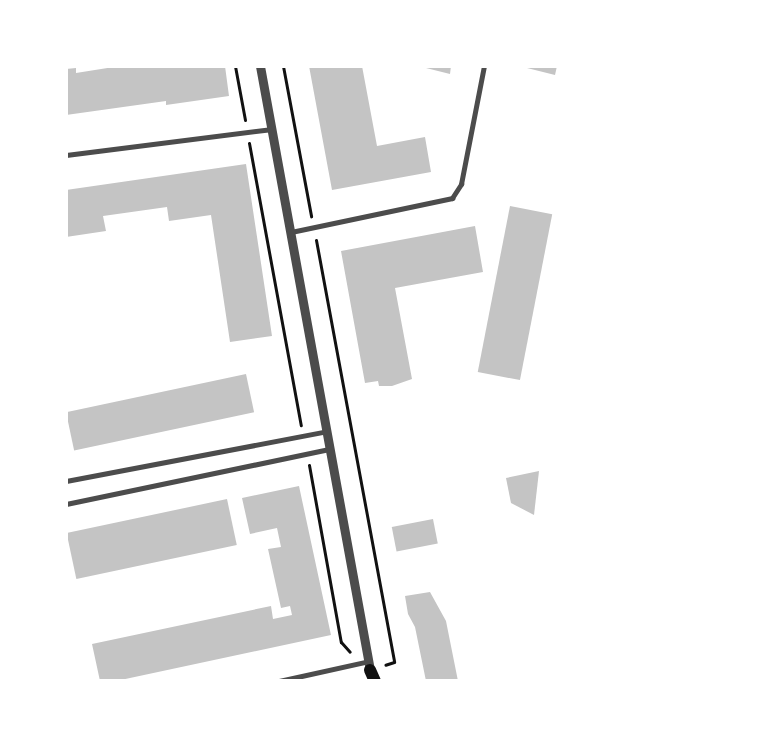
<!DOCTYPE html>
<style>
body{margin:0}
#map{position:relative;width:768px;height:747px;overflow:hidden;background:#fff;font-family:Commissioner,sans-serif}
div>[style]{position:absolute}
.building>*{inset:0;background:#c4c4c4;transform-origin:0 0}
.path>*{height:3px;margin:-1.5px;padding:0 1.5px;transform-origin:1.5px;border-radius:1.5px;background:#111}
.minor>*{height:5px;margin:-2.5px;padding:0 2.5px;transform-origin:2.5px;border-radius:2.5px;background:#4c4c4c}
.tertiary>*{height:9px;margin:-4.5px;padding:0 4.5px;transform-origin:4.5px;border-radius:4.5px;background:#4c4c4c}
.primary>*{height:12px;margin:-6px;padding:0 6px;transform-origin:6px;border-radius:6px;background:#111}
span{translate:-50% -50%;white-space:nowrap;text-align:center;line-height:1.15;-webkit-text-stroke:4px #fff;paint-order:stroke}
.frame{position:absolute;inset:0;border:68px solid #fff;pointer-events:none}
</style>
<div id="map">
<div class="building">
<div style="clip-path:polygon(120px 66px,225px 66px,229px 96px,166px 105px,166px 101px,66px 115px,66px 69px,76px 68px,76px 73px)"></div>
<div style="clip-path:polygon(309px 66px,362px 66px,377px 146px,425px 137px,431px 172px,332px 190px)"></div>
<div style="clip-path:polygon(418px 66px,451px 66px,450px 74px)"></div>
<div style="clip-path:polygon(519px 66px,557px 66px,555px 75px)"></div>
<div style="clip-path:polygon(246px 164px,272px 336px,230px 342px,211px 215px,169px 221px,167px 207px,103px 216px,106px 231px,66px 237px,66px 190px)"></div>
<div style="left:510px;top:206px;width:43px;height:169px;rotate:11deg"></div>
<div style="clip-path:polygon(475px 226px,483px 272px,395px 288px,412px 379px,392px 386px,379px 386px,378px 381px,365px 383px,341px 251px)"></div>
<div style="left:246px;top:374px;width:39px;height:184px;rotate:78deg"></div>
<div style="clip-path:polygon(539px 471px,534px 515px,511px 503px,506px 478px)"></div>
<div style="clip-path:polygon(299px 486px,331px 635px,116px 681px,100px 681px,92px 644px,271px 606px,273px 619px,292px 615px,290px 606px,281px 608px,268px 549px,281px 547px,277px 528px,250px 534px,242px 498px)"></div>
<div style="left:227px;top:499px;width:47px;height:164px;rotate:78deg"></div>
<div style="left:433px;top:519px;width:25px;height:42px;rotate:79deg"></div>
<div style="clip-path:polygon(430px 592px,446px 621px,458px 681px,426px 681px,415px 627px,408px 614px,405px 596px)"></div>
</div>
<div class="path">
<div style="left:235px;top:66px;width:55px;rotate:79.5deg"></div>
<div style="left:283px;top:66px;width:153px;rotate:79.4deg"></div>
<div style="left:249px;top:143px;width:287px;rotate:79.6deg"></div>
<div style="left:316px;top:240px;width:429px;rotate:79.5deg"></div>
<div style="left:394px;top:662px;width:9px;rotate:162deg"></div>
<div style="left:309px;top:465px;width:180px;rotate:79.8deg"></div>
<div style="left:341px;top:642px;width:13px;rotate:48deg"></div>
</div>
<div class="minor">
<div style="left:66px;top:155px;width:208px;rotate:-7.2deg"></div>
<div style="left:291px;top:232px;width:165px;rotate:-11.9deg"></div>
<div style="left:452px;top:198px;width:17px;rotate:-57deg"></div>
<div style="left:461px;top:184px;width:120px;rotate:-79deg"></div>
<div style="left:66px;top:481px;width:266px;rotate:-10.8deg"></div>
<div style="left:66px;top:504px;width:270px;rotate:-11.8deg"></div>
<div style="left:279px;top:681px;width:92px;rotate:-12.5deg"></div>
</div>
<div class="tertiary">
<div style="left:260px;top:66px;width:614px;rotate:79.68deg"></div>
</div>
<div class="primary">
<div style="left:370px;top:670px;width:12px;rotate:66deg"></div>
</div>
<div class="frame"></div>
</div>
